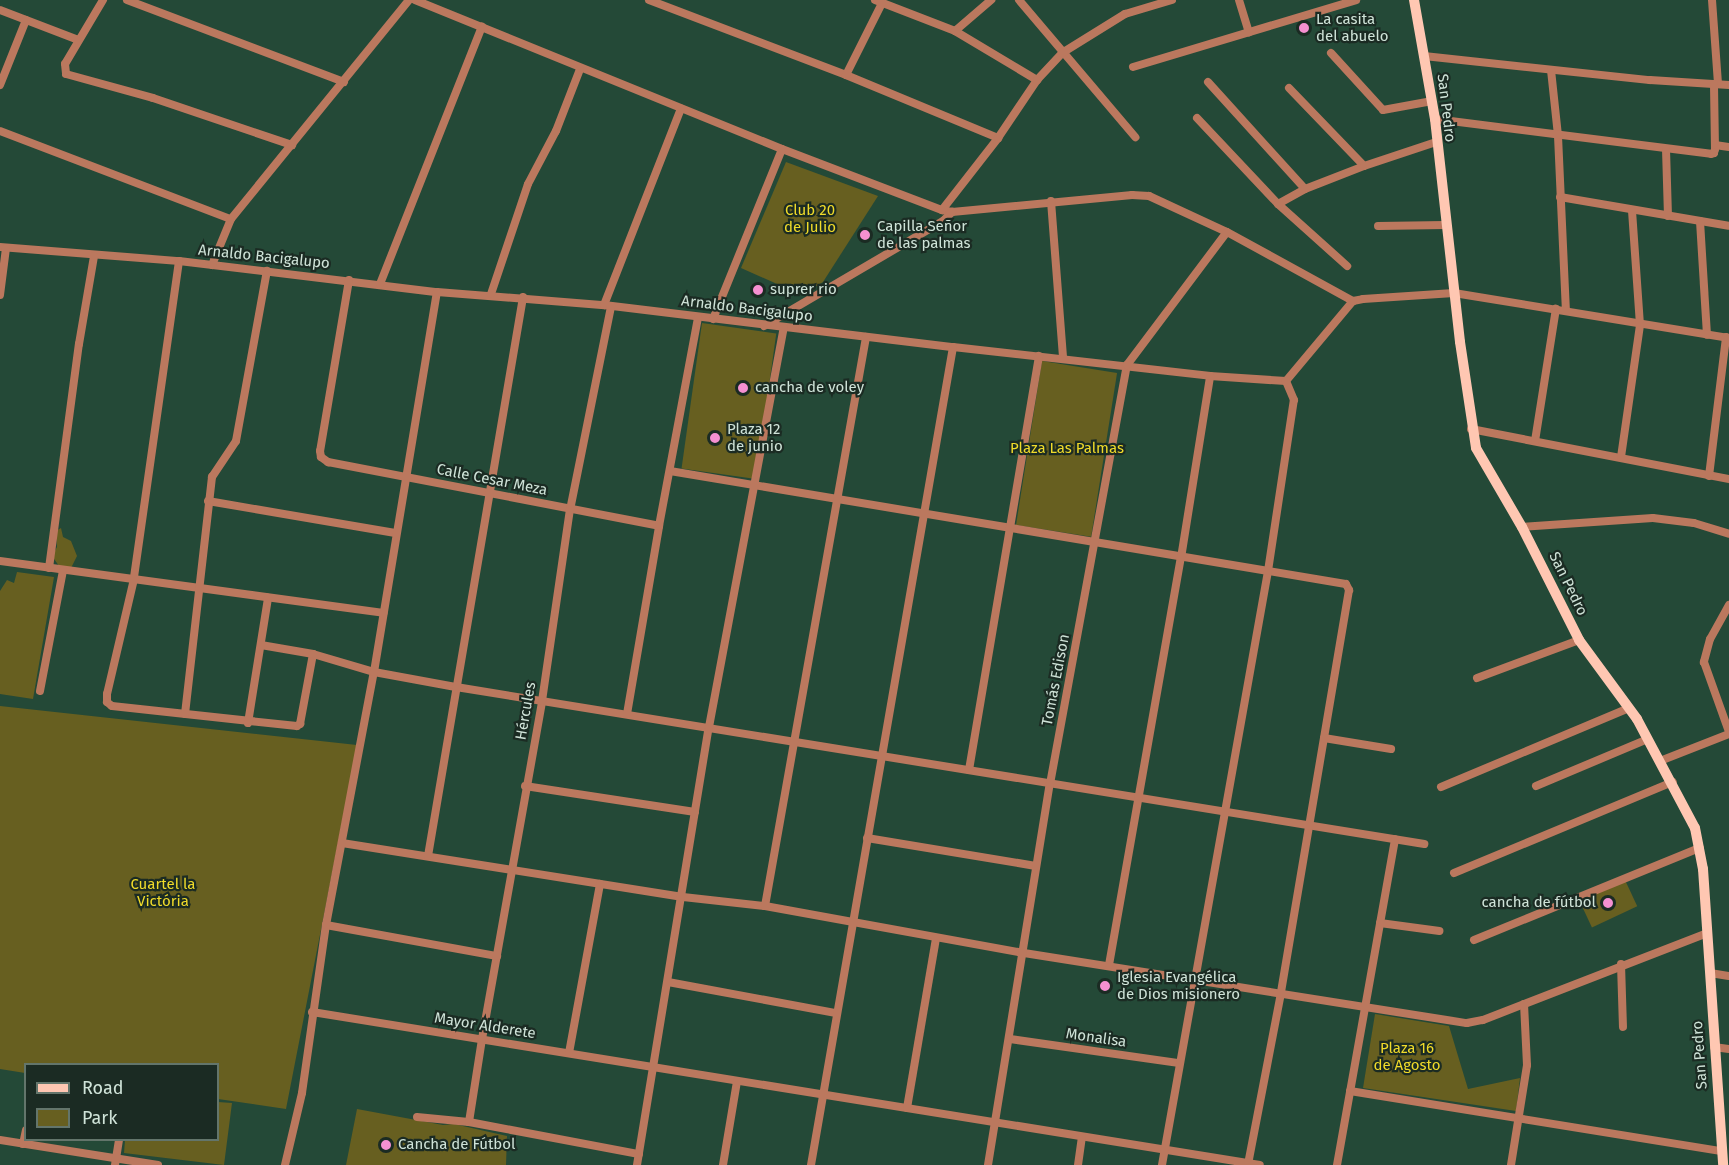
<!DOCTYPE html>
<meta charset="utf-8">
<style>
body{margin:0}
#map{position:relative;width:1729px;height:1165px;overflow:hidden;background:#244937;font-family:"Fira Sans",sans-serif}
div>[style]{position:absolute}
.green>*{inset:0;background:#675f20;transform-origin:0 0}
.minor>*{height:8px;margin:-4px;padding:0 4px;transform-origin:4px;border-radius:4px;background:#bb785e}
.major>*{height:10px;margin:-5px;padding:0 5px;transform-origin:5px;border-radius:5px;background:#ffc7b2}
.dots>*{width:16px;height:16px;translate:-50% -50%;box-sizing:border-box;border:3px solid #1b2b23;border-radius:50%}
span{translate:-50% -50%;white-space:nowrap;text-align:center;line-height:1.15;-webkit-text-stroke:4.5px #1b2b23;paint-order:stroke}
.poi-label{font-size:15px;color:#cfe3d8}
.left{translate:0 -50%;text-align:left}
.right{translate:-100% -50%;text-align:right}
.street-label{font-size:15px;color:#cfe3d8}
.park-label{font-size:15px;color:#f0db2a}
.legend{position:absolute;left:24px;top:1063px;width:195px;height:78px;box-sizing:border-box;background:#1b2b23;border:2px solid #63756b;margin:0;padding:8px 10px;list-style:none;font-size:18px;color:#cfe3d8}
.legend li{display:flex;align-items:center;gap:12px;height:30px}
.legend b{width:30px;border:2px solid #63756b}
</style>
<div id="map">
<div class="green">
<div style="clip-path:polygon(786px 162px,878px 196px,823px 282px,802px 295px,741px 268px)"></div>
<div style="left:702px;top:323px;width:75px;height:147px;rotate:8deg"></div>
<div style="left:1042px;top:361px;width:76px;height:166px;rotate:9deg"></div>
<div style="clip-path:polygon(61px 528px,63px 537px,71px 541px,77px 556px,71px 568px,59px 566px,52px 556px,57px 547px,56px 531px)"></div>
<div style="clip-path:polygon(17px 572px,54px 577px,33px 699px,0 694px,0 591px,7px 580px,14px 583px)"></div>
<div style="clip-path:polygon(0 706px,357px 745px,286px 1109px,218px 1099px,218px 1064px,26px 1064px,25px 1073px,0 1069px)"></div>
<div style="left:1625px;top:880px;width:29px;height:50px;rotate:65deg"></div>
<div style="clip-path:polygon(1375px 1014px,1449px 1026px,1468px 1089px,1520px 1078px,1516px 1111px,1363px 1088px)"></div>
<div style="clip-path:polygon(218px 1102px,232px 1103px,224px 1165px,124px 1153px,125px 1140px,218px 1140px)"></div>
<div style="clip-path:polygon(357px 1109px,443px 1125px,454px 1124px,507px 1136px,506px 1165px,346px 1165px)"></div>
</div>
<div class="minor">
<div style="left:103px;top:0;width:74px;rotate:120.7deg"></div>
<div style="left:65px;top:64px;width:10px;rotate:84deg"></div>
<div style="left:66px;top:74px;width:90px;rotate:15.4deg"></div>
<div style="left:153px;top:98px;width:147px;rotate:18.7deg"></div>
<div style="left:127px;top:0;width:232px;rotate:20.7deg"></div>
<div style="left:415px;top:0;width:396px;rotate:22.1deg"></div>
<div style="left:782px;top:149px;width:171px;rotate:20.9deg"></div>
<div style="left:942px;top:210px;width:10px;rotate:11deg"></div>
<div style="left:952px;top:212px;width:181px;rotate:-5.4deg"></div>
<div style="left:1132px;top:195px;width:17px;rotate:3deg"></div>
<div style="left:1149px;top:196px;width:86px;rotate:24.8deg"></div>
<div style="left:1227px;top:232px;width:144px;rotate:28.7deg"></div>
<div style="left:649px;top:0;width:211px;rotate:20.8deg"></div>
<div style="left:846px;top:75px;width:165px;rotate:22.5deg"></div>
<div style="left:875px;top:0;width:86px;rotate:21.2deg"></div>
<div style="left:955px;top:31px;width:96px;rotate:30.9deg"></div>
<div style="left:1019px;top:0;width:180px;rotate:49.7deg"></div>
<div style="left:1239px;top:0;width:34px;rotate:73deg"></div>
<div style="left:1712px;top:0;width:84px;rotate:85.9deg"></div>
<div style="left:0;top:10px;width:84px;rotate:21deg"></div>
<div style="left:955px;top:31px;width:48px;rotate:-40.7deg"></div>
<div style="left:1331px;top:53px;width:77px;rotate:47.6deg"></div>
<div style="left:1383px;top:110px;width:50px;rotate:-10.4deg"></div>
<div style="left:1424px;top:56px;width:227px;rotate:6.1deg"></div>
<div style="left:1650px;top:80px;width:79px;rotate:3.6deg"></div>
<div style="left:1133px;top:67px;width:233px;rotate:-16.7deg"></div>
<div style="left:1551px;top:70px;width:66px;rotate:83.9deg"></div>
<div style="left:1558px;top:136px;width:175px;rotate:87.4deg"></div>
<div style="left:846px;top:75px;width:80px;rotate:-63.4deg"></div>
<div style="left:1208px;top:82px;width:144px;rotate:47.8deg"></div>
<div style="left:0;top:85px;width:70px;rotate:-68.2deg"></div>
<div style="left:1289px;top:88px;width:108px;rotate:46.1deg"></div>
<div style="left:1197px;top:118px;width:118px;rotate:46.7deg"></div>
<div style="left:1278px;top:204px;width:93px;rotate:41.9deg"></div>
<div style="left:1435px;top:119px;width:278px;rotate:7.2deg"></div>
<div style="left:1711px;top:154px;width:3px;rotate:-18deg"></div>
<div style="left:1714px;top:153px;width:4px;rotate:-76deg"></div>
<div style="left:1715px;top:149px;width:65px;rotate:-90.9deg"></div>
<div style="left:0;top:131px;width:247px;rotate:20.9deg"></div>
<div style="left:1715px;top:145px;width:14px;rotate:8deg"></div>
<div style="left:1666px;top:149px;width:67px;rotate:88.3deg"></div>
<div style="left:1560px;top:197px;width:171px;rotate:9.7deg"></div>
<div style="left:1051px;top:201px;width:157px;rotate:85.6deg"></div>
<div style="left:1278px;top:204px;width:31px;rotate:-29deg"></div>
<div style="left:1305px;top:189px;width:63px;rotate:-21.3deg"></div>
<div style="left:1364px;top:166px;width:76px;rotate:-18.4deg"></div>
<div style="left:942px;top:210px;width:91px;rotate:-52.1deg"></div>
<div style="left:998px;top:138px;width:70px;rotate:-56.1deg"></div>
<div style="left:1037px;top:80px;width:37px;rotate:-47deg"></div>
<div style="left:1062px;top:53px;width:74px;rotate:-31.8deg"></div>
<div style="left:1125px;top:14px;width:49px;rotate:-16.6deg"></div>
<div style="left:1700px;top:221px;width:114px;rotate:86.5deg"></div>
<div style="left:1378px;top:226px;width:67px;rotate:-0.9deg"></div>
<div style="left:0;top:247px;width:180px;rotate:4.5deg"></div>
<div style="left:179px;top:261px;width:260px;rotate:6.9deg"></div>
<div style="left:437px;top:292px;width:168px;rotate:4.5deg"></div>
<div style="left:604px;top:305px;width:352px;rotate:6.9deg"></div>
<div style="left:953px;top:347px;width:259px;rotate:6.4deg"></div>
<div style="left:1210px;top:376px;width:76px;rotate:3.8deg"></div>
<div style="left:179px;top:261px;width:321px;rotate:98.1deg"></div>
<div style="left:134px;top:579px;width:118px;rotate:103.2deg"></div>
<div style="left:107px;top:694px;width:8px;rotate:90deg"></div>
<div style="left:107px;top:702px;width:6px;rotate:39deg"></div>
<div style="left:112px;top:706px;width:186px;rotate:6.2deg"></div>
<div style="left:297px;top:726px;width:4px;rotate:-34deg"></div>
<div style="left:300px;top:724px;width:71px;rotate:-79.5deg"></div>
<div style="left:212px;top:265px;width:50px;rotate:-67.6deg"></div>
<div style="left:231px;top:219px;width:282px;rotate:-50.9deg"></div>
<div style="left:349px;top:280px;width:173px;rotate:99.6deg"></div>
<div style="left:320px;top:451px;width:6px;rotate:81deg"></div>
<div style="left:321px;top:457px;width:9px;rotate:36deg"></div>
<div style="left:328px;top:462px;width:337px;rotate:10.9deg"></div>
<div style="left:380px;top:284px;width:277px;rotate:-68.4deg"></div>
<div style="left:491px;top:294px;width:116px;rotate:-71.4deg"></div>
<div style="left:528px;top:184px;width:60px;rotate:-62.2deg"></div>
<div style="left:556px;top:131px;width:66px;rotate:-68.8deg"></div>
<div style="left:0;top:295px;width:47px;rotate:-82.7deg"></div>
<div style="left:604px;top:305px;width:211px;rotate:-68.6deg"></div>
<div style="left:713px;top:319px;width:183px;rotate:-67.9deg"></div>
<div style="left:764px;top:326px;width:208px;rotate:-30.4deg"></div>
<div style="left:943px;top:221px;width:13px;rotate:-45deg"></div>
<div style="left:1286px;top:381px;width:104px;rotate:-50.1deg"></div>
<div style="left:1353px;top:301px;width:10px;rotate:-11deg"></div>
<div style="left:1363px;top:299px;width:91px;rotate:-3.8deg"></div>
<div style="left:1454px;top:293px;width:279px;rotate:9.3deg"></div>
<div style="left:1471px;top:429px;width:263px;rotate:11deg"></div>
<div style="left:1535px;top:441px;width:134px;rotate:-81deg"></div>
<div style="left:1621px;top:457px;width:133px;rotate:-81.8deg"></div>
<div style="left:1640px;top:325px;width:115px;rotate:-94deg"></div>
<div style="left:670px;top:471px;width:685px;rotate:9.49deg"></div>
<div style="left:1346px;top:584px;width:7px;rotate:63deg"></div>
<div style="left:1349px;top:590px;width:409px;rotate:99.6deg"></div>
<div style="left:1281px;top:993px;width:175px;rotate:100.9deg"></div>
<div style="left:1709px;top:476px;width:140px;rotate:-83deg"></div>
<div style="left:208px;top:501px;width:190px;rotate:9.7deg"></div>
<div style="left:1522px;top:527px;width:131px;rotate:-3.9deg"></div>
<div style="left:1653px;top:518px;width:41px;rotate:7deg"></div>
<div style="left:1694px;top:523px;width:37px;rotate:17deg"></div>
<div style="left:0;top:561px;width:387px;rotate:7.7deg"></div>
<div style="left:49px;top:568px;width:226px;rotate:-82.4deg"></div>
<div style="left:79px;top:344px;width:89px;rotate:-80.3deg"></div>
<div style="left:1729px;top:605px;width:39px;rotate:119deg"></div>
<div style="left:1710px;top:639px;width:24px;rotate:105deg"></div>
<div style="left:1704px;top:662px;width:74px;rotate:70.3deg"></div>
<div style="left:261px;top:645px;width:53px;rotate:9.8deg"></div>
<div style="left:313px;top:654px;width:64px;rotate:16.4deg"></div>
<div style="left:374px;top:672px;width:83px;rotate:10.4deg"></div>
<div style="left:456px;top:687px;width:981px;rotate:9.21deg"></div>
<div style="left:1477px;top:678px;width:109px;rotate:-20.4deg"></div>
<div style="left:40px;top:691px;width:123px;rotate:-79.2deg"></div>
<div style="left:185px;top:714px;width:239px;rotate:-83.5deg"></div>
<div style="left:212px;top:477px;width:43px;rotate:-56.3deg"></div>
<div style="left:236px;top:441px;width:173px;rotate:-79.7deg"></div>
<div style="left:627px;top:714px;width:191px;rotate:-80.3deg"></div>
<div style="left:659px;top:526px;width:212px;rotate:-79.4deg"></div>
<div style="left:248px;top:723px;width:127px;rotate:-80.9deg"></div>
<div style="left:1324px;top:738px;width:68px;rotate:9.3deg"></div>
<div style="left:1660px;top:761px;width:74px;rotate:-21.4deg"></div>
<div style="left:969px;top:770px;width:420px;rotate:-80.4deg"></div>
<div style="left:525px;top:786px;width:172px;rotate:8.7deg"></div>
<div style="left:1536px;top:786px;width:121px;rotate:-22.8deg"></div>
<div style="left:1441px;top:787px;width:204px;rotate:-22.8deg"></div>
<div style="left:867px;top:838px;width:171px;rotate:9.4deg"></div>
<div style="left:342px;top:843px;width:345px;rotate:9deg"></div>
<div style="left:683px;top:897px;width:82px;rotate:6.3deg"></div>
<div style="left:765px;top:906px;width:263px;rotate:10.3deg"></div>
<div style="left:1024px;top:953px;width:448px;rotate:9deg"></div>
<div style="left:1467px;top:1023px;width:16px;rotate:-11deg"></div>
<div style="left:1483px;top:1020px;width:240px;rotate:-21.2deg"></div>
<div style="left:428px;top:856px;width:567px;rotate:-80.35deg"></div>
<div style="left:1454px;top:873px;width:237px;rotate:-22.6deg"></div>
<div style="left:765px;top:906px;width:578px;rotate:-79.93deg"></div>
<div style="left:1380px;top:923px;width:60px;rotate:7.7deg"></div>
<div style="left:326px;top:925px;width:174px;rotate:10.3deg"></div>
<div style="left:1474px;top:940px;width:244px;rotate:-22.2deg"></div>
<div style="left:1621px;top:964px;width:63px;rotate:88.2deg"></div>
<div style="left:1109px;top:965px;width:413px;rotate:-80deg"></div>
<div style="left:1181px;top:558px;width:184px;rotate:-80.9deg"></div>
<div style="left:1710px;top:973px;width:19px;rotate:9deg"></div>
<div style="left:668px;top:982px;width:171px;rotate:10.5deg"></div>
<div style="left:312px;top:1012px;width:960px;rotate:9.17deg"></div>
<div style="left:1010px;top:1039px;width:171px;rotate:8.1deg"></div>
<div style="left:1714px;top:1047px;width:15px;rotate:8deg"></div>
<div style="left:569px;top:1053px;width:172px;rotate:-79.6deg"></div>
<div style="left:1350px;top:1091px;width:376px;rotate:9.2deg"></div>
<div style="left:907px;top:1108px;width:172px;rotate:-80.3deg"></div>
<div style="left:417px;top:1117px;width:52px;rotate:5.5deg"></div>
<div style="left:469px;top:1122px;width:173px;rotate:10.7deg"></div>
<div style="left:469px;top:1122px;width:84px;rotate:-81.1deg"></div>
<div style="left:482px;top:1039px;width:343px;rotate:-79.9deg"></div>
<div style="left:542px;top:701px;width:193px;rotate:-81.7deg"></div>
<div style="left:570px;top:510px;width:208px;rotate:-78.6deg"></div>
<div style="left:0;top:1140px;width:160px;rotate:9deg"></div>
<div style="left:23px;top:1144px;width:14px;rotate:-78deg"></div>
<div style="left:115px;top:1165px;width:25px;rotate:-81deg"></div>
<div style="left:285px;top:1165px;width:74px;rotate:-76.7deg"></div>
<div style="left:302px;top:1093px;width:170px;rotate:-81.9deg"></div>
<div style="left:326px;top:925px;width:258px;rotate:-79.3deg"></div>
<div style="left:374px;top:672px;width:385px;rotate:-80.6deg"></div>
<div style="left:637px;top:1165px;width:444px;rotate:-80.7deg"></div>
<div style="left:709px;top:727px;width:406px;rotate:-79.4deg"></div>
<div style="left:723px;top:1165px;width:85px;rotate:-80.5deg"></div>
<div style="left:811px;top:1165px;width:830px;rotate:-80.15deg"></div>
<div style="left:988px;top:1165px;width:386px;rotate:-80.8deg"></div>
<div style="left:1050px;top:784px;width:426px;rotate:-79.6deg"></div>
<div style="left:1127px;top:365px;width:166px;rotate:-53.1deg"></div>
<div style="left:1078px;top:1165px;width:28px;rotate:-82deg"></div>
<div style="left:1162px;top:1165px;width:603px;rotate:-79.88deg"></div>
<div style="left:1268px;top:571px;width:173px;rotate:-81.4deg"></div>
<div style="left:1294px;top:400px;width:21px;rotate:-113deg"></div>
<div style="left:1337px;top:1165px;width:331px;rotate:-79.9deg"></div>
<div style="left:1511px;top:1165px;width:101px;rotate:-80.9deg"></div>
<div style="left:1527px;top:1065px;width:61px;rotate:-92.8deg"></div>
</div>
<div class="major">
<div style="left:1414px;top:0;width:121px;rotate:80deg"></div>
<div style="left:1435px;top:119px;width:224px;rotate:83.6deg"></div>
<div style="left:1460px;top:342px;width:107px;rotate:81.4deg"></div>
<div style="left:1476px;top:448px;width:91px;rotate:59.8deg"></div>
<div style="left:1522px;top:527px;width:127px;rotate:63.2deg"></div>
<div style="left:1579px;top:640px;width:98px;rotate:53.7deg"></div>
<div style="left:1637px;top:719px;width:123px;rotate:62deg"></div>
<div style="left:1695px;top:828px;width:42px;rotate:79deg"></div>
<div style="left:1703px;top:869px;width:297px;rotate:86.1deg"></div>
</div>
<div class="dots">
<div style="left:1304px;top:28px;background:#f590d1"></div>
<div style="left:865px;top:235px;background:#f590d1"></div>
<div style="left:758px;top:290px;background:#f590d1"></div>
<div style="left:743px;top:388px;background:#f590d1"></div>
<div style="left:715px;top:438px;background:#f590d1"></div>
<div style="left:1608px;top:903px;background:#f590d1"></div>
<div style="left:1105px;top:986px;background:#f590d1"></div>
<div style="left:386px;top:1145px;background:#f590d1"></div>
</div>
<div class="poi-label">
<span class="left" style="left:1316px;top:28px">La casita<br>del abuelo</span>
<span class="left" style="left:877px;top:235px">Capilla Señor<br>de las palmas</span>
<span class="left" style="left:770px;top:290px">suprer rio</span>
<span class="left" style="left:755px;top:388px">cancha de voley</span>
<span class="left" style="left:727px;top:438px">Plaza 12<br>de junio</span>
<span class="right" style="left:1596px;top:903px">cancha de fútbol</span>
<span class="left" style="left:1117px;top:986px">Iglesia Evangélica<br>de Dios misionero</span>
<span class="left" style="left:398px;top:1145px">Cancha de Fútbol</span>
</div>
<div class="street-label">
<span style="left:1446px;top:108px;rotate:83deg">San Pedro</span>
<span style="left:264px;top:257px;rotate:6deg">Arnaldo Bacigalupo</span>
<span style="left:747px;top:309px;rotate:7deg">Arnaldo Bacigalupo</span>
<span style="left:492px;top:480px;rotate:11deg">Calle Cesar Meza</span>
<span style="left:1568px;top:584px;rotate:64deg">San Pedro</span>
<span style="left:1056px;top:680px;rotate:-79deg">Tomás Edison</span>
<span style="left:526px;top:711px;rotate:-80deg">Hércules</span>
<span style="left:485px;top:1026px;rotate:9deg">Mayor Alderete</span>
<span style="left:1096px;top:1038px;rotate:8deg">Monalisa</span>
<span style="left:1700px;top:1055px;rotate:-94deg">San Pedro</span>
</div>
<div class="park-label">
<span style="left:810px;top:219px">Club 20<br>de Julio</span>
<span style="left:1067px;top:449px">Plaza Las Palmas</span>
<span style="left:163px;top:893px">Cuartel la<br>Victória</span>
<span style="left:1407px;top:1057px">Plaza 16<br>de Agosto</span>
</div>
<ul class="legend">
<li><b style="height:8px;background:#ffc7b2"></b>Road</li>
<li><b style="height:16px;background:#675f20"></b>Park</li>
</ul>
</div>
